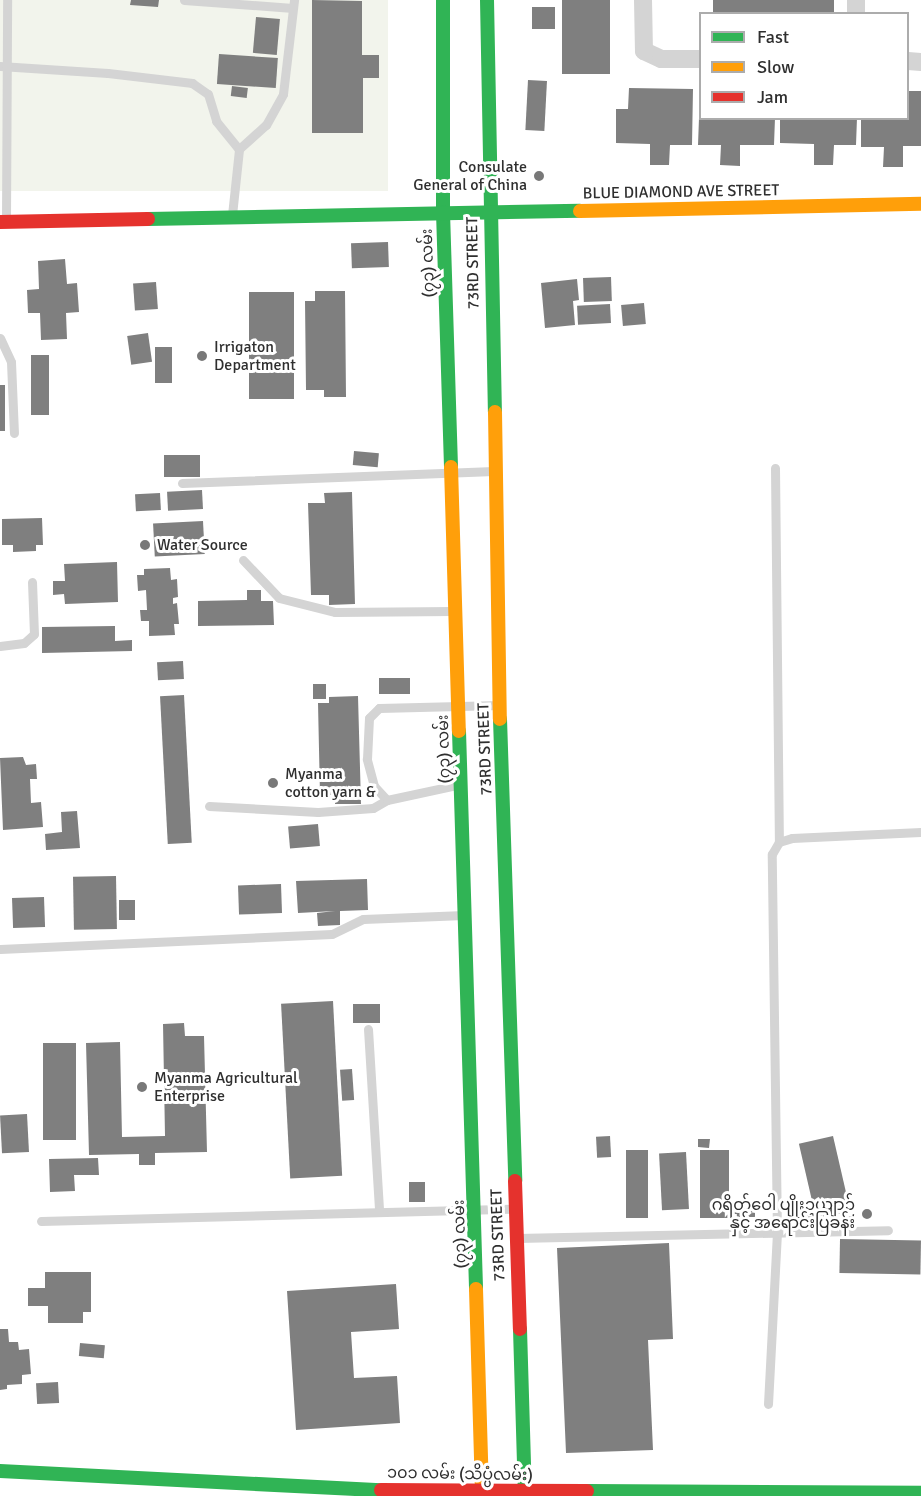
<!DOCTYPE html>
<meta charset="utf-8">
<style>
body{margin:0}
#map{position:relative;width:921px;height:1496px;overflow:hidden;background:#fff;font-family:Signika,"Noto Sans Myanmar",sans-serif}
div>[style]{position:absolute}
.green>*{inset:0;background:#f2f4ec;transform-origin:0 0}
.building>*{inset:0;background:#7f7f7f;transform-origin:0 0}
.lane>*{height:9px;margin:-4.5px;padding:0 4.5px;transform-origin:4.5px;border-radius:4.5px;background:#d4d4d4}
.street>*{height:18px;margin:-9px;padding:0 9px;transform-origin:9px;border-radius:9px;background:#d4d4d4}
.fast>*{height:14px;margin:-7px;padding:0 7px;transform-origin:7px;border-radius:7px;background:#30b455}
.slow>*{height:14px;margin:-7px;padding:0 7px;transform-origin:7px;border-radius:7px;background:#ff9f0a}
.jam>*{height:14px;margin:-7px;padding:0 7px;transform-origin:7px;border-radius:7px;background:#e5322d}
.dots>*{width:16px;height:16px;translate:-50% -50%;box-sizing:border-box;border:3px solid #fff;border-radius:50%}
span{translate:-50% -50%;white-space:nowrap;text-align:center;line-height:1.15;-webkit-text-stroke:6px #fff;paint-order:stroke}
.poi-label{font-size:16px;color:#2f2f2f}
.right{translate:-100% -50%;text-align:right}
.left{translate:0 -50%;text-align:left}
.street-label{font-size:16px;color:#2f2f2f}
.legend{position:absolute;left:699px;top:12px;width:210px;height:108px;box-sizing:border-box;background:#fff;border:2px solid #acacac;margin:0;padding:8px 10px;list-style:none;font-size:18px;color:#2f2f2f}
.legend li{display:flex;align-items:center;gap:12px;height:30px}
.legend b{width:30px;border:2px solid #acacac}
</style>
<div id="map">
<div class="green">
<div style="left:0;top:0;width:388px;height:191px"></div>
</div>
<div class="building">
<div style="clip-path:polygon(131px 0,159px 0,158px 7px,130px 5px)"></div>
<div style="clip-path:polygon(312px 0,362px 1px,362px 55px,379px 55px,379px 78px,363px 78px,363px 133px,312px 133px)"></div>
<div style="left:562px;top:0;width:48px;height:74px"></div>
<div style="left:713px;top:0;width:121px;height:14px"></div>
<div style="left:555px;top:7px;width:22px;height:23px;rotate:90deg"></div>
<div style="left:256px;top:17px;width:24px;height:36px;rotate:5deg"></div>
<div style="left:219px;top:54px;width:59px;height:30px;rotate:4deg"></div>
<div style="left:528px;top:80px;width:19px;height:50px;rotate:3deg"></div>
<div style="left:232px;top:86px;width:16px;height:10px;rotate:7deg"></div>
<div style="clip-path:polygon(629px 88px,693px 89px,692px 145px,670px 145px,669px 165px,650px 165px,650px 144px,616px 143px,616px 109px,628px 109px)"></div>
<div style="clip-path:polygon(908px 91px,921px 91px,921px 146px,903px 146px,903px 167px,883px 167px,884px 147px,861px 147px,861px 118px,908px 118px)"></div>
<div style="clip-path:polygon(699px 118px,775px 118px,774px 145px,740px 145px,740px 166px,720px 165px,721px 145px,698px 145px)"></div>
<div style="clip-path:polygon(780px 118px,857px 118px,856px 145px,834px 145px,833px 165px,814px 165px,814px 144px,780px 143px)"></div>
<div style="left:388px;top:242px;width:25px;height:37px;rotate:88deg"></div>
<div style="clip-path:polygon(65px 259px,67px 284px,77px 283px,79px 312px,66px 313px,67px 339px,41px 340px,40px 313px,28px 313px,27px 290px,39px 289px,38px 261px)"></div>
<div style="left:611px;top:277px;width:24px;height:28px;rotate:88deg"></div>
<div style="clip-path:polygon(577px 279px,579px 300px,573px 301px,575px 325px,545px 328px,541px 283px)"></div>
<div style="left:156px;top:282px;width:27px;height:23px;rotate:86deg"></div>
<div style="clip-path:polygon(315px 291px,345px 291px,346px 397px,324px 397px,324px 390px,306px 390px,305px 301px,315px 301px)"></div>
<div style="left:249px;top:292px;width:45px;height:107px"></div>
<div style="left:644px;top:303px;width:21px;height:23px;rotate:85deg"></div>
<div style="left:610px;top:304px;width:19px;height:33px;rotate:87deg"></div>
<div style="left:148px;top:333px;width:29px;height:21px;rotate:82deg"></div>
<div style="left:155px;top:347px;width:17px;height:36px"></div>
<div style="left:31px;top:355px;width:18px;height:60px"></div>
<div style="left:0;top:385px;width:5px;height:46px"></div>
<div style="left:354px;top:451px;width:25px;height:14px;rotate:5deg"></div>
<div style="left:164px;top:455px;width:36px;height:22px"></div>
<div style="left:202px;top:490px;width:19px;height:35px;rotate:87deg"></div>
<div style="clip-path:polygon(352px 492px,355px 604px,329px 605px,329px 595px,311px 595px,308px 503px,325px 503px,324px 493px)"></div>
<div style="left:160px;top:493px;width:17px;height:25px;rotate:87deg"></div>
<div style="clip-path:polygon(42px 518px,43px 545px,36px 545px,36px 551px,13px 552px,13px 545px,2px 545px,2px 519px)"></div>
<div style="left:203px;top:521px;width:33px;height:50px;rotate:87deg"></div>
<div style="clip-path:polygon(117px 562px,118px 602px,65px 604px,64px 594px,53px 595px,53px 581px,65px 581px,64px 564px)"></div>
<div style="clip-path:polygon(170px 568px,171px 580px,177px 579px,178px 597px,173px 598px,173px 604px,177px 603px,179px 624px,174px 624px,175px 635px,149px 636px,149px 621px,141px 621px,140px 610px,147px 610px,146px 590px,138px 591px,137px 575px,144px 575px,144px 569px)"></div>
<div style="clip-path:polygon(247px 590px,261px 590px,261px 601px,273px 601px,274px 625px,198px 626px,198px 601px,247px 600px)"></div>
<div style="clip-path:polygon(115px 626px,115px 641px,132px 640px,132px 651px,42px 653px,42px 627px)"></div>
<div style="left:183px;top:661px;width:18px;height:26px;rotate:87deg"></div>
<div style="left:379px;top:678px;width:31px;height:16px"></div>
<div style="left:313px;top:684px;width:13px;height:15px"></div>
<div style="left:184px;top:695px;width:148px;height:24px;rotate:87deg"></div>
<div style="clip-path:polygon(358px 696px,361px 804px,335px 804px,335px 795px,320px 795px,318px 703px,329px 703px,329px 697px)"></div>
<div style="clip-path:polygon(23px 757px,26px 765px,36px 764px,37px 779px,30px 779px,31px 803px,41px 802px,43px 827px,3px 830px,0 758px)"></div>
<div style="clip-path:polygon(77px 811px,80px 848px,46px 850px,45px 834px,62px 832px,61px 812px)"></div>
<div style="left:318px;top:824px;width:22px;height:30px;rotate:85deg"></div>
<div style="left:116px;top:876px;width:53px;height:43px;rotate:89deg"></div>
<div style="clip-path:polygon(367px 879px,368px 910px,340px 911px,340px 925px,318px 926px,317px 913px,335px 911px,298px 913px,296px 881px)"></div>
<div style="left:281px;top:884px;width:29px;height:43px;rotate:88deg"></div>
<div style="left:44px;top:897px;width:30px;height:32px;rotate:88deg"></div>
<div style="left:119px;top:900px;width:16px;height:20px"></div>
<div style="left:333px;top:1001px;width:175px;height:52px;rotate:87deg"></div>
<div style="left:353px;top:1004px;width:27px;height:19px"></div>
<div style="clip-path:polygon(184px 1023px,185px 1036px,204px 1036px,207px 1152px,155px 1153px,155px 1165px,139px 1165px,139px 1154px,89px 1155px,86px 1043px,120px 1042px,122px 1137px,165px 1136px,163px 1024px)"></div>
<div style="left:43px;top:1043px;width:33px;height:97px"></div>
<div style="left:352px;top:1069px;width:31px;height:12px;rotate:86deg"></div>
<div style="left:27px;top:1114px;width:38px;height:27px;rotate:87deg"></div>
<div style="left:610px;top:1136px;width:21px;height:14px;rotate:87deg"></div>
<div style="left:833px;top:1136px;width:77px;height:35px;rotate:77deg"></div>
<div style="clip-path:polygon(698px 1139px,710px 1139px,709px 1148px,698px 1147px)"></div>
<div style="left:626px;top:1150px;width:22px;height:68px"></div>
<div style="left:700px;top:1150px;width:29px;height:68px"></div>
<div style="left:686px;top:1152px;width:57px;height:27px;rotate:87deg"></div>
<div style="clip-path:polygon(98px 1158px,99px 1175px,74px 1175px,75px 1191px,50px 1192px,49px 1159px)"></div>
<div style="left:409px;top:1182px;width:16px;height:20px"></div>
<div style="left:734px;top:1202px;width:21px;height:15px"></div>
<div style="left:840px;top:1239px;width:81px;height:34px;rotate:1deg"></div>
<div style="clip-path:polygon(669px 1243px,673px 1339px,648px 1340px,653px 1450px,566px 1453px,557px 1248px)"></div>
<div style="clip-path:polygon(45px 1272px,91px 1272px,91px 1312px,83px 1312px,83px 1323px,48px 1323px,48px 1306px,28px 1306px,28px 1288px,45px 1288px)"></div>
<div style="clip-path:polygon(396px 1284px,399px 1329px,351px 1332px,354px 1378px,397px 1376px,400px 1423px,296px 1430px,287px 1291px)"></div>
<div style="clip-path:polygon(0 1329px,8px 1329px,9px 1342px,18px 1342px,19px 1350px,29px 1349px,31px 1374px,22px 1375px,22px 1384px,7px 1385px,7px 1389px,0 1390px)"></div>
<div style="left:80px;top:1343px;width:25px;height:13px;rotate:5deg"></div>
<div style="left:58px;top:1382px;width:21px;height:22px;rotate:87deg"></div>
</div>
<div class="lane">
<div style="left:184px;top:0;width:109px;rotate:4.2deg"></div>
<div style="left:0;top:66px;width:108px;rotate:3.7deg"></div>
<div style="left:108px;top:73px;width:85px;rotate:6.8deg"></div>
<div style="left:192px;top:83px;width:19px;rotate:35deg"></div>
<div style="left:208px;top:94px;width:28px;rotate:73deg"></div>
<div style="left:216px;top:121px;width:36px;rotate:51deg"></div>
<div style="left:232px;top:215px;width:66px;rotate:-83.9deg"></div>
<div style="left:239px;top:149px;width:36px;rotate:-42deg"></div>
<div style="left:266px;top:125px;width:35px;rotate:-61deg"></div>
<div style="left:283px;top:94px;width:95px;rotate:-83.3deg"></div>
<div style="left:6px;top:220px;width:220px;rotate:-89.7deg"></div>
<div style="left:0;top:338px;width:26px;rotate:65deg"></div>
<div style="left:11px;top:362px;width:71px;rotate:87.6deg"></div>
<div style="left:775px;top:468px;width:374px;rotate:89.4deg"></div>
<div style="left:182px;top:483px;width:312px;rotate:-2.2deg"></div>
<div style="left:243px;top:560px;width:52px;rotate:46.5deg"></div>
<div style="left:279px;top:598px;width:58px;rotate:14deg"></div>
<div style="left:335px;top:612px;width:118px;rotate:-0.5deg"></div>
<div style="left:0;top:646px;width:24px;rotate:-7deg"></div>
<div style="left:24px;top:643px;width:13px;rotate:-42deg"></div>
<div style="left:34px;top:634px;width:52px;rotate:-92.2deg"></div>
<div style="left:387px;top:800px;width:19px;rotate:-133deg"></div>
<div style="left:374px;top:786px;width:28px;rotate:-105deg"></div>
<div style="left:367px;top:759px;width:41px;rotate:-87.2deg"></div>
<div style="left:369px;top:718px;width:14px;rotate:-45deg"></div>
<div style="left:379px;top:708px;width:121px;rotate:-1.4deg"></div>
<div style="left:209px;top:806px;width:109px;rotate:3.2deg"></div>
<div style="left:318px;top:812px;width:55px;rotate:-4.2deg"></div>
<div style="left:373px;top:808px;width:16px;rotate:-30deg"></div>
<div style="left:387px;top:800px;width:72px;rotate:-12.1deg"></div>
<div style="left:0;top:949px;width:332px;rotate:-2.6deg"></div>
<div style="left:332px;top:934px;width:34px;rotate:-26deg"></div>
<div style="left:363px;top:919px;width:101px;rotate:-2.3deg"></div>
<div style="left:368px;top:1029px;width:182px;rotate:86.5deg"></div>
<div style="left:41px;top:1221px;width:473px;rotate:-1.5deg"></div>
<div style="left:517px;top:1238px;width:371px;rotate:-1.2deg"></div>
<div style="left:768px;top:1404px;width:171px;rotate:-87deg"></div>
<div style="left:777px;top:1233px;width:379px;rotate:-90.8deg"></div>
<div style="left:772px;top:854px;width:14px;rotate:-60deg"></div>
<div style="left:779px;top:842px;width:14px;rotate:-17deg"></div>
<div style="left:792px;top:838px;width:129px;rotate:-2.7deg"></div>
</div>
<div class="street">
<div style="left:643px;top:0;width:51px;rotate:88.9deg"></div>
<div style="left:644px;top:51px;width:19px;rotate:25deg"></div>
<div style="left:661px;top:59px;width:39px"></div>
<div style="left:856px;top:14px;width:14px;rotate:-90deg"></div>
<div style="left:908px;top:61px;width:13px;rotate:4deg"></div>
</div>
<div class="fast">
<div style="left:443px;top:0;width:212px;rotate:90deg"></div>
<div style="left:443px;top:212px;width:255px;rotate:88.2deg"></div>
<div style="left:487px;top:0;width:412px;rotate:88.9deg"></div>
<div style="left:148px;top:219px;width:432px;rotate:-1.1deg"></div>
<div style="left:500px;top:719px;width:462px;rotate:88.1deg"></div>
<div style="left:459px;top:731px;width:558px;rotate:88.25deg"></div>
<div style="left:520px;top:1329px;width:167px;rotate:88.3deg"></div>
<div style="left:0;top:1471px;width:381px;rotate:2.9deg"></div>
<div style="left:587px;top:1491px;width:334px;rotate:0.3deg"></div>
</div>
<div class="slow">
<div style="left:580px;top:211px;width:341px;rotate:-1.2deg"></div>
<div style="left:495px;top:412px;width:307px;rotate:89.1deg"></div>
<div style="left:451px;top:467px;width:264px;rotate:88.3deg"></div>
<div style="left:476px;top:1289px;width:207px;rotate:88.3deg"></div>
</div>
<div class="jam">
<div style="left:0;top:222px;width:148px;rotate:-1.2deg"></div>
<div style="left:515px;top:1181px;width:148px;rotate:88.1deg"></div>
<div style="left:381px;top:1490px;width:206px;rotate:0.3deg"></div>
</div>
<div class="dots">
<div style="left:539px;top:176px;background:#787878"></div>
<div style="left:202px;top:356px;background:#787878"></div>
<div style="left:145px;top:545px;background:#787878"></div>
<div style="left:273px;top:783px;background:#787878"></div>
<div style="left:142px;top:1087px;background:#787878"></div>
<div style="left:867px;top:1214px;background:#787878"></div>
</div>
<div class="poi-label">
<span class="right" style="left:527px;top:176px">Consulate<br>General of China</span>
<span class="left" style="left:214px;top:356px">Irrigaton<br>Department</span>
<span class="left" style="left:157px;top:545px">Water Source</span>
<span class="left" style="left:285px;top:783px">Myanma<br>cotton yarn &amp;</span>
<span class="left" style="left:154px;top:1087px">Myanma Agricultural<br>Enterprise</span>
<span class="right" style="left:855px;top:1214px">ဂရိတ်ဝေါ ပျိုးဥယျာဉ်<br>နှင့် အရောင်းပြခန်း</span>
</div>
<div class="street-label">
<span style="left:681px;top:192px;rotate:-1deg">BLUE DIAMOND AVE STREET</span>
<span style="left:428px;top:263px;rotate:-92deg">(၇၃) လမ်း</span>
<span style="left:473px;top:263px;rotate:-91deg">73RD STREET</span>
<span style="left:444px;top:749px;rotate:-92deg">(၇၃) လမ်း</span>
<span style="left:485px;top:749px;rotate:-92deg">73RD STREET</span>
<span style="left:460px;top:1234px;rotate:-92deg">(၇၃) လမ်း</span>
<span style="left:498px;top:1235px;rotate:-92deg">73RD STREET</span>
<span style="left:460px;top:1474px;rotate:1deg">၁၀၁ လမ်း (သိပ္ပံလမ်း)</span>
</div>
<ul class="legend">
<li><b style="height:8px;background:#30b455"></b>Fast</li>
<li><b style="height:8px;background:#ff9f0a"></b>Slow</li>
<li><b style="height:8px;background:#e5322d"></b>Jam</li>
</ul>
</div>
